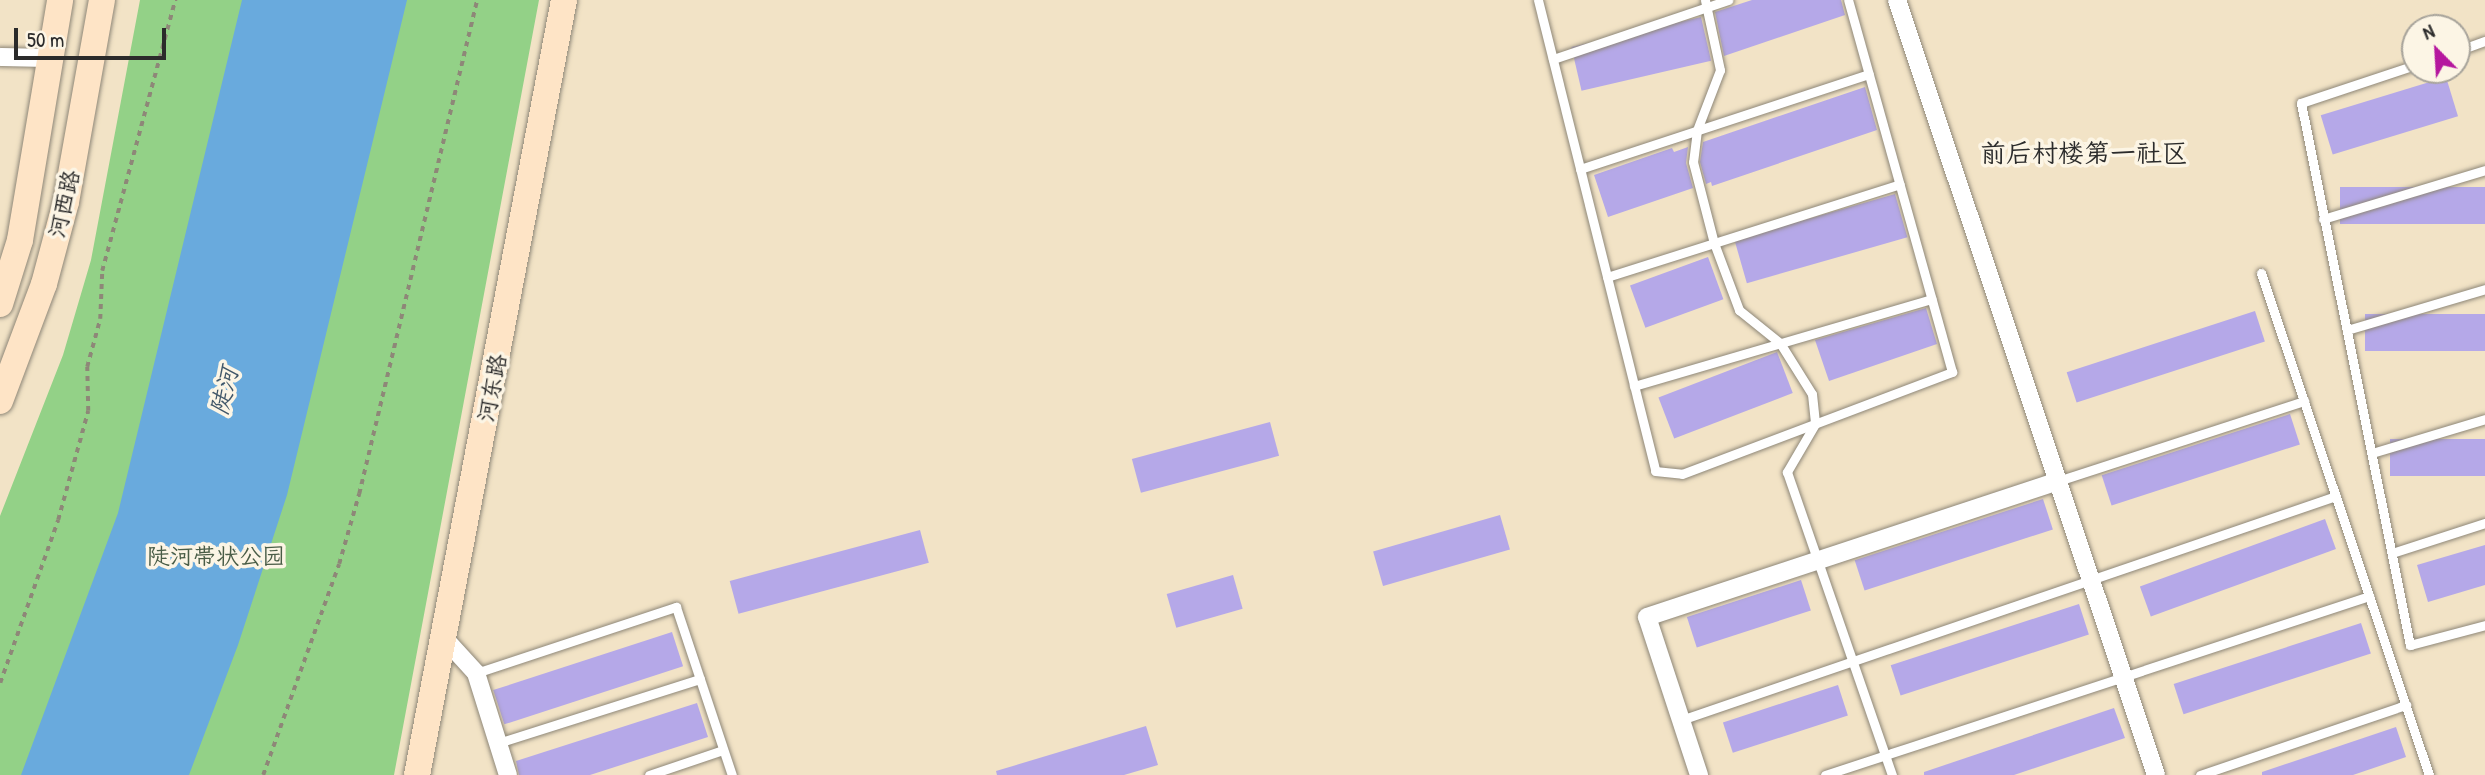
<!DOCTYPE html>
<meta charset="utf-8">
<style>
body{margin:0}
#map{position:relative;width:2485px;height:775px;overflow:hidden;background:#f2e3c6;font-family:"Patrick Hand","LXGW WenKai TC",sans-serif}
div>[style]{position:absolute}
.green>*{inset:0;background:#93d187}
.water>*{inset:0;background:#69aadd}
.building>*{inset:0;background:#b5a8e8;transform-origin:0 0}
.path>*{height:3.5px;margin-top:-1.75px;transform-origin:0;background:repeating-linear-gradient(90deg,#8e8778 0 5px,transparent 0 10px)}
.roads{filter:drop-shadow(0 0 2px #8e8778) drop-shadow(0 0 2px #8e8778)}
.lane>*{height:9px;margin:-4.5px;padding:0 4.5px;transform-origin:4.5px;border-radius:4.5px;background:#fff}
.street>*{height:18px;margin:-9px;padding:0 9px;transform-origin:9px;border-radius:9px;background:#fff}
.secondary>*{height:26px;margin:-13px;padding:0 13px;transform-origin:13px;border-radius:13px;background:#fee4c6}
span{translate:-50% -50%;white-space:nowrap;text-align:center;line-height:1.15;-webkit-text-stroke:7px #fcf5e5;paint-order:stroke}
.street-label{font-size:23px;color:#2b2b2b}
.park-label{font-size:23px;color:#4a5d47}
.water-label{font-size:24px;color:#415769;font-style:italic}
.quarter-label{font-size:26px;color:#2b2b2b}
.north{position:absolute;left:2401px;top:14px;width:70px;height:70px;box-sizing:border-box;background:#fcf5e5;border:2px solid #a8a49b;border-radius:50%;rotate:336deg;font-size:19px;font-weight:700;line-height:28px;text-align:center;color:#2b2b2b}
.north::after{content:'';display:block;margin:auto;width:24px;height:32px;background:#b5179e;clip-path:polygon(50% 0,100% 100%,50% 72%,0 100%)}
.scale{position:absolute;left:14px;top:28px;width:152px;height:32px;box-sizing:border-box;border:4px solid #2b2b2b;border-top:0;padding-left:9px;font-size:21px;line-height:24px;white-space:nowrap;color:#2b2b2b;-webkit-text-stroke:5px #fcf5e5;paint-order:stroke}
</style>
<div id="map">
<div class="green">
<div style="clip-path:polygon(140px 0,539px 0,394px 775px,0 775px,0 516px,63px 355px,91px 260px)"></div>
</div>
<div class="water">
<div style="clip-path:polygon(242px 0,407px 0,287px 495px,238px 645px,189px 775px,21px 775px,118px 513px)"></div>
</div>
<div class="building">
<div style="clip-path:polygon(1752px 0,1841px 0,1845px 15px,1724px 56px,1715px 12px)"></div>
<div style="left:1701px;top:17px;width:45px;height:133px;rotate:77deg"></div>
<div style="left:2446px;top:77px;width:41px;height:131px;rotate:73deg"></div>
<div style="clip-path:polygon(1865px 87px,1877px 130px,1712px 186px,1711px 182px,1706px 184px,1700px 162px,1703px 142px)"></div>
<div style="clip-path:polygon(1688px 147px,1686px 163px,1693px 188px,1608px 217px,1594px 175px,1672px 148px,1674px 152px)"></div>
<div style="left:2485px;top:187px;width:37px;height:145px;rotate:90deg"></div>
<div style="left:1895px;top:194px;width:45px;height:167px;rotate:74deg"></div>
<div style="left:1708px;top:257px;width:45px;height:83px;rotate:70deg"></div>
<div style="clip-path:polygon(1926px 308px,1937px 344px,1829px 381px,1815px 340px)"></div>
<div style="left:2255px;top:311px;width:32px;height:198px;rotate:72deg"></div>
<div style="left:2485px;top:314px;width:37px;height:120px;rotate:90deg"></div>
<div style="left:1777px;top:352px;width:44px;height:127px;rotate:69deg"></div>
<div style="left:2290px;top:414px;width:32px;height:198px;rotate:72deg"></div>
<div style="left:1270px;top:422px;width:35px;height:143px;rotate:75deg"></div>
<div style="left:2485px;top:439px;width:37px;height:95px;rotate:90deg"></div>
<div style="left:2043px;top:499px;width:32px;height:198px;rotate:72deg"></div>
<div style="left:1500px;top:515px;width:36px;height:132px;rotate:74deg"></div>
<div style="left:2325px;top:519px;width:32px;height:197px;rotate:70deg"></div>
<div style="left:920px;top:530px;width:34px;height:197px;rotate:75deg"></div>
<div style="clip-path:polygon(2485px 545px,2485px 585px,2428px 602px,2417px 565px)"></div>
<div style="left:1233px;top:575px;width:35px;height:69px;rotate:74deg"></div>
<div style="left:1801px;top:580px;width:32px;height:120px;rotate:72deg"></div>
<div style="left:2079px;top:604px;width:32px;height:198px;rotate:72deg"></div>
<div style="left:2361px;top:623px;width:32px;height:197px;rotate:72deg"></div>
<div style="left:672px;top:632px;width:36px;height:188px;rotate:72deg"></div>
<div style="left:1838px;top:685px;width:32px;height:121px;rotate:72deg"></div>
<div style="clip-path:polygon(697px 703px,708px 737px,590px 775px,519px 775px,516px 761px)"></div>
<div style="clip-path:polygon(2114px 708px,2125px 738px,2014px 775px,1924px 775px,1924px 772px)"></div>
<div style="clip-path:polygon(1146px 726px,1158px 765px,1124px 775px,997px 775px,996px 771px)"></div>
<div style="clip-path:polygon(2396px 727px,2406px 757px,2353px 775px,2262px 775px,2262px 772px)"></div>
</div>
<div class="path">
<div style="left:0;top:683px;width:173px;rotate:-70.4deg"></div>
<div style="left:58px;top:520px;width:113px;rotate:-74.6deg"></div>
<div style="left:88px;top:411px;width:44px;rotate:-91.3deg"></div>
<div style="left:87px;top:367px;width:50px;rotate:-74.8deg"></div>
<div style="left:100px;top:319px;width:48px;rotate:-87.6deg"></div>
<div style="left:102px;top:271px;width:281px;rotate:-74.9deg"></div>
<div style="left:263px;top:775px;width:224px;rotate:-70.2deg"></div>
<div style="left:339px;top:564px;width:73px;rotate:-74.1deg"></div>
<div style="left:359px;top:494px;width:508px;rotate:-76.57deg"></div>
</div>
<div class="roads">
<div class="lane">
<div style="left:1538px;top:0;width:485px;rotate:76deg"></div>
<div style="left:1655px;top:471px;width:27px;rotate:6deg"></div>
<div style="left:1682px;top:474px;width:289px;rotate:-20.7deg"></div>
<div style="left:1952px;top:372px;width:386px;rotate:-105.6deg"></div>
<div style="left:1705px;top:0;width:72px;rotate:77.9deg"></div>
<div style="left:1720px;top:70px;width:64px;rotate:111deg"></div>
<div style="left:1697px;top:130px;width:32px;rotate:97deg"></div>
<div style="left:1693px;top:162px;width:84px;rotate:75.5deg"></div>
<div style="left:1714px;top:243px;width:72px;rotate:69.5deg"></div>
<div style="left:1739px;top:310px;width:53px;rotate:38.8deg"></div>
<div style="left:1780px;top:343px;width:60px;rotate:57.9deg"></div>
<div style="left:1812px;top:394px;width:30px;rotate:84deg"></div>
<div style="left:1815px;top:424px;width:56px;rotate:120.3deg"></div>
<div style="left:1787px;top:472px;width:321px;rotate:70.9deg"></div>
<div style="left:2457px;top:51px;width:30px;rotate:-20deg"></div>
<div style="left:1553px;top:59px;width:185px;rotate:-18.6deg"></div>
<div style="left:2415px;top:65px;width:120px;rotate:161.6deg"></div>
<div style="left:2301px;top:103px;width:553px;rotate:78.63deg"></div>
<div style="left:2410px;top:645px;width:78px;rotate:-14.9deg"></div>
<div style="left:1580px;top:169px;width:304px;rotate:-18.2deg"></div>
<div style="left:2323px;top:219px;width:169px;rotate:-16.8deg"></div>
<div style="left:2261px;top:273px;width:529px;rotate:71.5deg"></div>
<div style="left:1607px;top:277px;width:307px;rotate:-17.6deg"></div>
<div style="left:2347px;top:330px;width:144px;rotate:-16.5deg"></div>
<div style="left:1634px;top:386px;width:310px;rotate:-16.3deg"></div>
<div style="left:2372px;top:453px;width:118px;rotate:-16.7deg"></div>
<div style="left:2058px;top:481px;width:259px;rotate:-18deg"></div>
<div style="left:2392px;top:553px;width:98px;rotate:-17.9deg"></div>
<div style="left:476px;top:673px;width:211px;rotate:-18.3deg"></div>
<div style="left:676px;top:607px;width:177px;rotate:71.6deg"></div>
<div style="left:1681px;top:720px;width:692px;rotate:-18.88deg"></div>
<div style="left:498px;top:743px;width:212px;rotate:-17.6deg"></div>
<div style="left:649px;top:775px;width:78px;rotate:-18.7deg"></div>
<div style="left:1825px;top:775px;width:573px;rotate:-18.21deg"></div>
<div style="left:2200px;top:775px;width:218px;rotate:-18.8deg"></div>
</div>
<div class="street">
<div style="left:1897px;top:0;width:817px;rotate:71.52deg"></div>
<div style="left:0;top:57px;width:49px;rotate:1.2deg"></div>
<div style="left:445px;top:639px;width:46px;rotate:47.6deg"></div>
<div style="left:476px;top:673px;width:107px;rotate:72.6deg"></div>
<div style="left:1699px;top:775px;width:166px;rotate:-108.2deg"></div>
<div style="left:1647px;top:617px;width:433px;rotate:-18.3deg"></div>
</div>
<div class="secondary">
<div style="left:0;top:304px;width:67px;rotate:-72.6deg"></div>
<div style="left:20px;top:240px;width:243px;rotate:-80.5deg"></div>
<div style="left:0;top:401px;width:125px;rotate:-69.4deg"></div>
<div style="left:44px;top:284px;width:85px;rotate:-75deg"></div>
<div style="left:66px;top:202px;width:205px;rotate:-79.9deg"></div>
<div style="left:417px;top:775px;width:789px;rotate:-79.26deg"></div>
</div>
</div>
<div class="street-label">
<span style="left:64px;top:204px;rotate:-77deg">河西路</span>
<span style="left:492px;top:388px;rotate:-79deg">河东路</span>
</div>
<div class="park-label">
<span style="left:216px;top:556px">陡河带状公园</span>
</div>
<div class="water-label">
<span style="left:224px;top:391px;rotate:-76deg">陡河</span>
</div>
<div class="quarter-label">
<span style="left:2084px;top:153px">前后村楼第一社区</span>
</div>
<div class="north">N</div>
<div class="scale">50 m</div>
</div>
